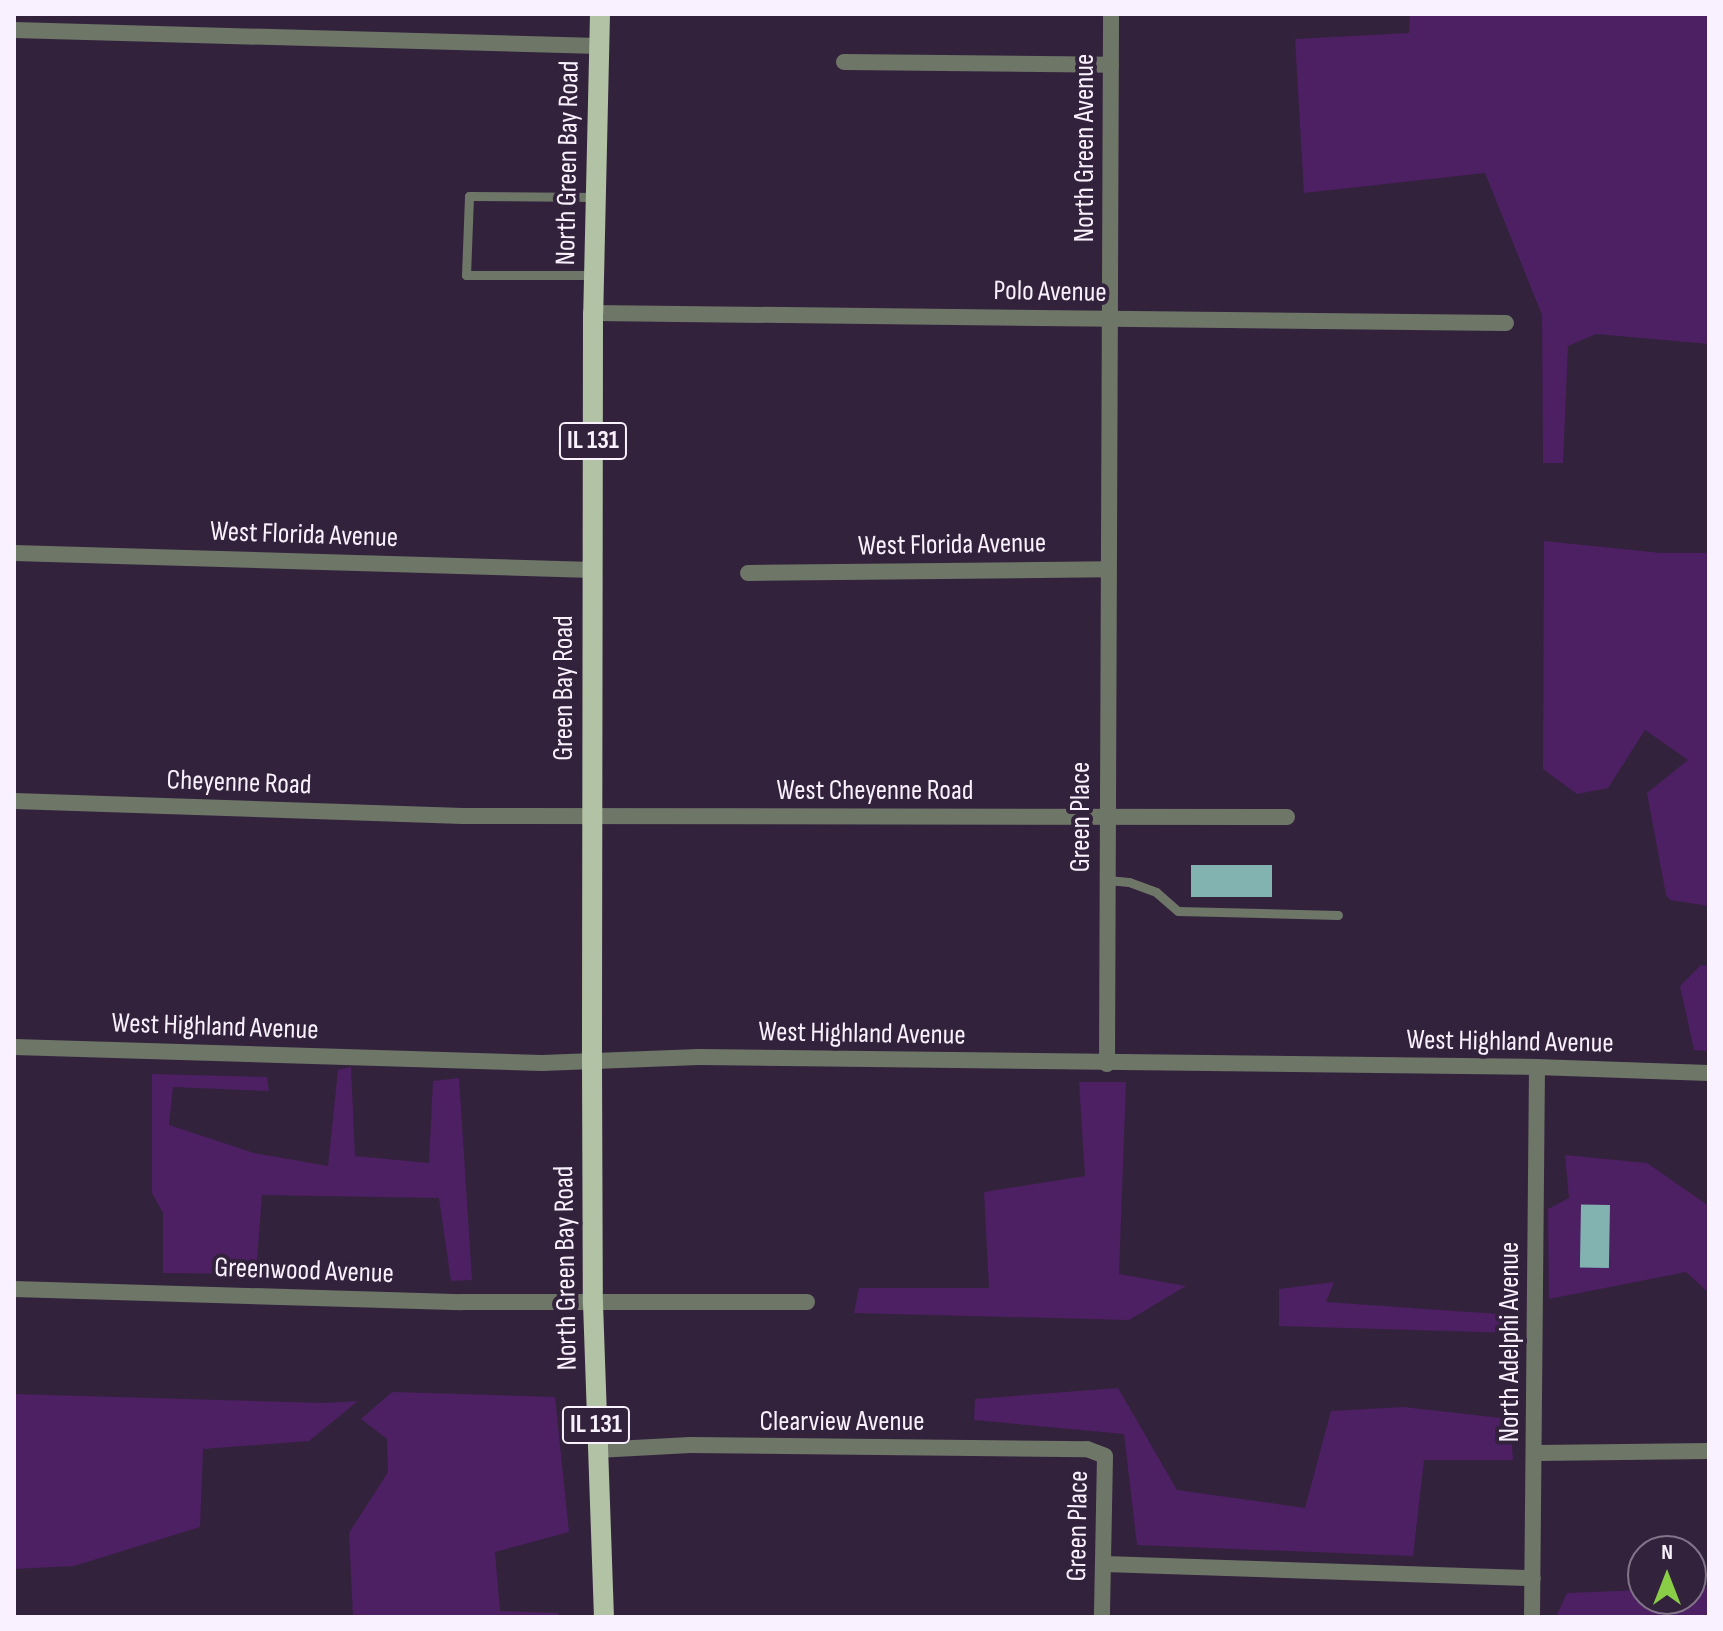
<!DOCTYPE html>
<style>
body{margin:0}
#map{position:relative;width:1723px;height:1631px;overflow:hidden;background:#33223c;font-family:"Sofia Sans Condensed",sans-serif}
div>[style]{position:absolute}
.green>*{inset:0;background:#4c2062}
.building>*{inset:0;background:#82b3b0;transform-origin:0 0}
.lane>*{height:9px;margin:-4.5px;padding:0 4.5px;transform-origin:4.5px;border-radius:4.5px;background:#6e7668}
.street>*{height:16px;margin:-8px;padding:0 8px;transform-origin:8px;border-radius:8px;background:#6e7668}
.primary>*{height:20px;margin:-10px;padding:0 10px;transform-origin:10px;border-radius:10px;background:#b1c2a5}
span{translate:-50% -50%;white-space:nowrap;text-align:center;line-height:1.15;-webkit-text-stroke:8px #33223c;paint-order:stroke}
.shield-label span{padding:2px 6px;background:#33223c;border:2px solid;border-radius:6px;-webkit-text-stroke-width:0}
.shield-label{font-size:26px;color:#f9f1ff;font-weight:700}
.street-label{font-size:28px;color:#f9f1ff}
.frame{position:absolute;inset:0;border:16px solid #f9f1ff;pointer-events:none}
.north{position:absolute;left:1627px;top:1535px;width:80px;height:80px;box-sizing:border-box;background:#33223c;border:2px solid #82758a;border-radius:50%;rotate:0deg;font-size:22px;font-weight:700;line-height:32px;text-align:center;color:#f9f1ff}
.north::after{content:'';display:block;margin:auto;width:28px;height:36px;background:#8ace48;clip-path:polygon(50% 0,100% 100%,50% 72%,0 100%)}
</style>
<div id="map">
<div class="green">
<div style="clip-path:polygon(1410px 14px,1709px 14px,1709px 344px,1596px 334px,1568px 346px,1563px 463px,1543px 463px,1542px 315px,1485px 173px,1304px 193px,1295px 39px,1409px 33px)"></div>
<div style="clip-path:polygon(1544px 541px,1661px 553px,1709px 553px,1709px 906px,1670px 900px,1666px 895px,1647px 793px,1688px 760px,1645px 730px,1608px 788px,1577px 794px,1543px 769px)"></div>
<div style="clip-path:polygon(1701px 965px,1709px 966px,1709px 1051px,1694px 1050px,1680px 986px)"></div>
<div style="clip-path:polygon(351px 1067px,355px 1156px,429px 1163px,433px 1081px,459px 1078px,472px 1280px,451px 1281px,439px 1198px,262px 1195px,256px 1274px,163px 1273px,163px 1213px,152px 1193px,152px 1074px,267px 1077px,269px 1091px,173px 1087px,169px 1125px,254px 1153px,328px 1166px,338px 1070px)"></div>
<div style="clip-path:polygon(1079px 1082px,1126px 1082px,1119px 1274px,1186px 1286px,1129px 1320px,854px 1313px,859px 1288px,989px 1288px,984px 1192px,1085px 1176px)"></div>
<div style="clip-path:polygon(1565px 1155px,1647px 1163px,1709px 1206px,1709px 1293px,1686px 1272px,1549px 1299px,1548px 1209px,1569px 1198px)"></div>
<div style="clip-path:polygon(1334px 1282px,1326px 1302px,1512px 1315px,1514px 1333px,1279px 1326px,1279px 1289px)"></div>
<div style="clip-path:polygon(1118px 1388px,1177px 1490px,1305px 1508px,1331px 1411px,1403px 1407px,1510px 1419px,1513px 1460px,1424px 1460px,1413px 1556px,1137px 1545px,1124px 1434px,974px 1420px,975px 1399px)"></div>
<div style="clip-path:polygon(392px 1392px,555px 1397px,569px 1532px,495px 1552px,500px 1611px,558px 1613px,559px 1617px,353px 1617px,349px 1533px,388px 1472px,387px 1439px,361px 1419px)"></div>
<div style="clip-path:polygon(14px 1394px,324px 1403px,358px 1401px,309px 1441px,203px 1449px,200px 1527px,74px 1566px,14px 1569px)"></div>
<div style="clip-path:polygon(1709px 1587px,1709px 1617px,1556px 1617px,1567px 1593px,1643px 1590px,1643px 1599px,1691px 1599px,1691px 1588px)"></div>
</div>
<div class="building">
<div style="left:1191px;top:865px;width:81px;height:32px"></div>
<div style="left:1610px;top:1205px;width:63px;height:29px;rotate:91deg"></div>
</div>
<div class="lane">
<div style="left:594px;top:275px;width:128px;rotate:180deg"></div>
<div style="left:466px;top:275px;width:79px;rotate:-87.8deg"></div>
<div style="left:469px;top:196px;width:126px;rotate:0.5deg"></div>
<div style="left:1107px;top:880px;width:22px;rotate:5deg"></div>
<div style="left:1129px;top:882px;width:29px;rotate:20deg"></div>
<div style="left:1156px;top:892px;width:29px;rotate:41deg"></div>
<div style="left:1178px;top:911px;width:160px;rotate:1.4deg"></div>
</div>
<div class="street">
<div style="left:14px;top:30px;width:585px;rotate:1.57deg"></div>
<div style="left:844px;top:62px;width:267px;rotate:0.6deg"></div>
<div style="left:593px;top:313px;width:913px;rotate:0.63deg"></div>
<div style="left:14px;top:553px;width:579px;rotate:1.68deg"></div>
<div style="left:748px;top:573px;width:360px;rotate:-0.6deg"></div>
<div style="left:14px;top:801px;width:449px;rotate:1.9deg"></div>
<div style="left:463px;top:816px;width:824px;rotate:0.07deg"></div>
<div style="left:14px;top:1047px;width:528px;rotate:1.74deg"></div>
<div style="left:542px;top:1063px;width:157px;rotate:-2.2deg"></div>
<div style="left:699px;top:1057px;width:838px;rotate:0.68deg"></div>
<div style="left:1537px;top:1067px;width:172px;rotate:2deg"></div>
<div style="left:1107px;top:1064px;width:1050px;rotate:-89.78deg"></div>
<div style="left:14px;top:1289px;width:448px;rotate:1.7deg"></div>
<div style="left:462px;top:1302px;width:345px"></div>
<div style="left:597px;top:1450px;width:93px;rotate:-3.1deg"></div>
<div style="left:690px;top:1445px;width:397px;rotate:0.6deg"></div>
<div style="left:1087px;top:1449px;width:19px;rotate:21deg"></div>
<div style="left:1105px;top:1456px;width:161px;rotate:91.1deg"></div>
<div style="left:1536px;top:1453px;width:173px;rotate:-0.7deg"></div>
<div style="left:1104px;top:1564px;width:429px;rotate:1.9deg"></div>
<div style="left:1532px;top:1617px;width:550px;rotate:-89.48deg"></div>
</div>
<div class="primary">
<div style="left:600px;top:14px;width:299px;rotate:91.3deg"></div>
<div style="left:593px;top:313px;width:749px;rotate:90.08deg"></div>
<div style="left:592px;top:1062px;width:241px;rotate:89.8deg"></div>
<div style="left:593px;top:1303px;width:314px;rotate:88deg"></div>
</div>
<div class="shield-label">
<span style="left:593px;top:441px">IL 131</span>
<span style="left:596px;top:1425px">IL 131</span>
</div>
<div class="street-label">
<span style="left:1085px;top:148px;rotate:-90deg">North Green Avenue</span>
<span style="left:568px;top:163px;rotate:-89deg">North Green Bay Road</span>
<span style="left:1050px;top:292px;rotate:1deg">Polo Avenue</span>
<span style="left:304px;top:535px;rotate:2deg">West Florida Avenue</span>
<span style="left:952px;top:545px;rotate:-1deg">West Florida Avenue</span>
<span style="left:564px;top:688px;rotate:-90deg">Green Bay Road</span>
<span style="left:239px;top:783px;rotate:2deg">Cheyenne Road</span>
<span style="left:875px;top:791px">West Cheyenne Road</span>
<span style="left:1081px;top:817px;rotate:-90deg">Green Place</span>
<span style="left:215px;top:1027px;rotate:2deg">West Highland Avenue</span>
<span style="left:862px;top:1034px;rotate:1deg">West Highland Avenue</span>
<span style="left:1510px;top:1042px;rotate:1deg">West Highland Avenue</span>
<span style="left:566px;top:1268px;rotate:-91deg">North Green Bay Road</span>
<span style="left:304px;top:1271px;rotate:2deg">Greenwood Avenue</span>
<span style="left:1510px;top:1342px;rotate:-90deg">North Adelphi Avenue</span>
<span style="left:842px;top:1422px">Clearview Avenue</span>
<span style="left:1078px;top:1526px;rotate:-89deg">Green Place</span>
</div>
<div class="frame"></div>
<div class="north">N</div>
</div>
